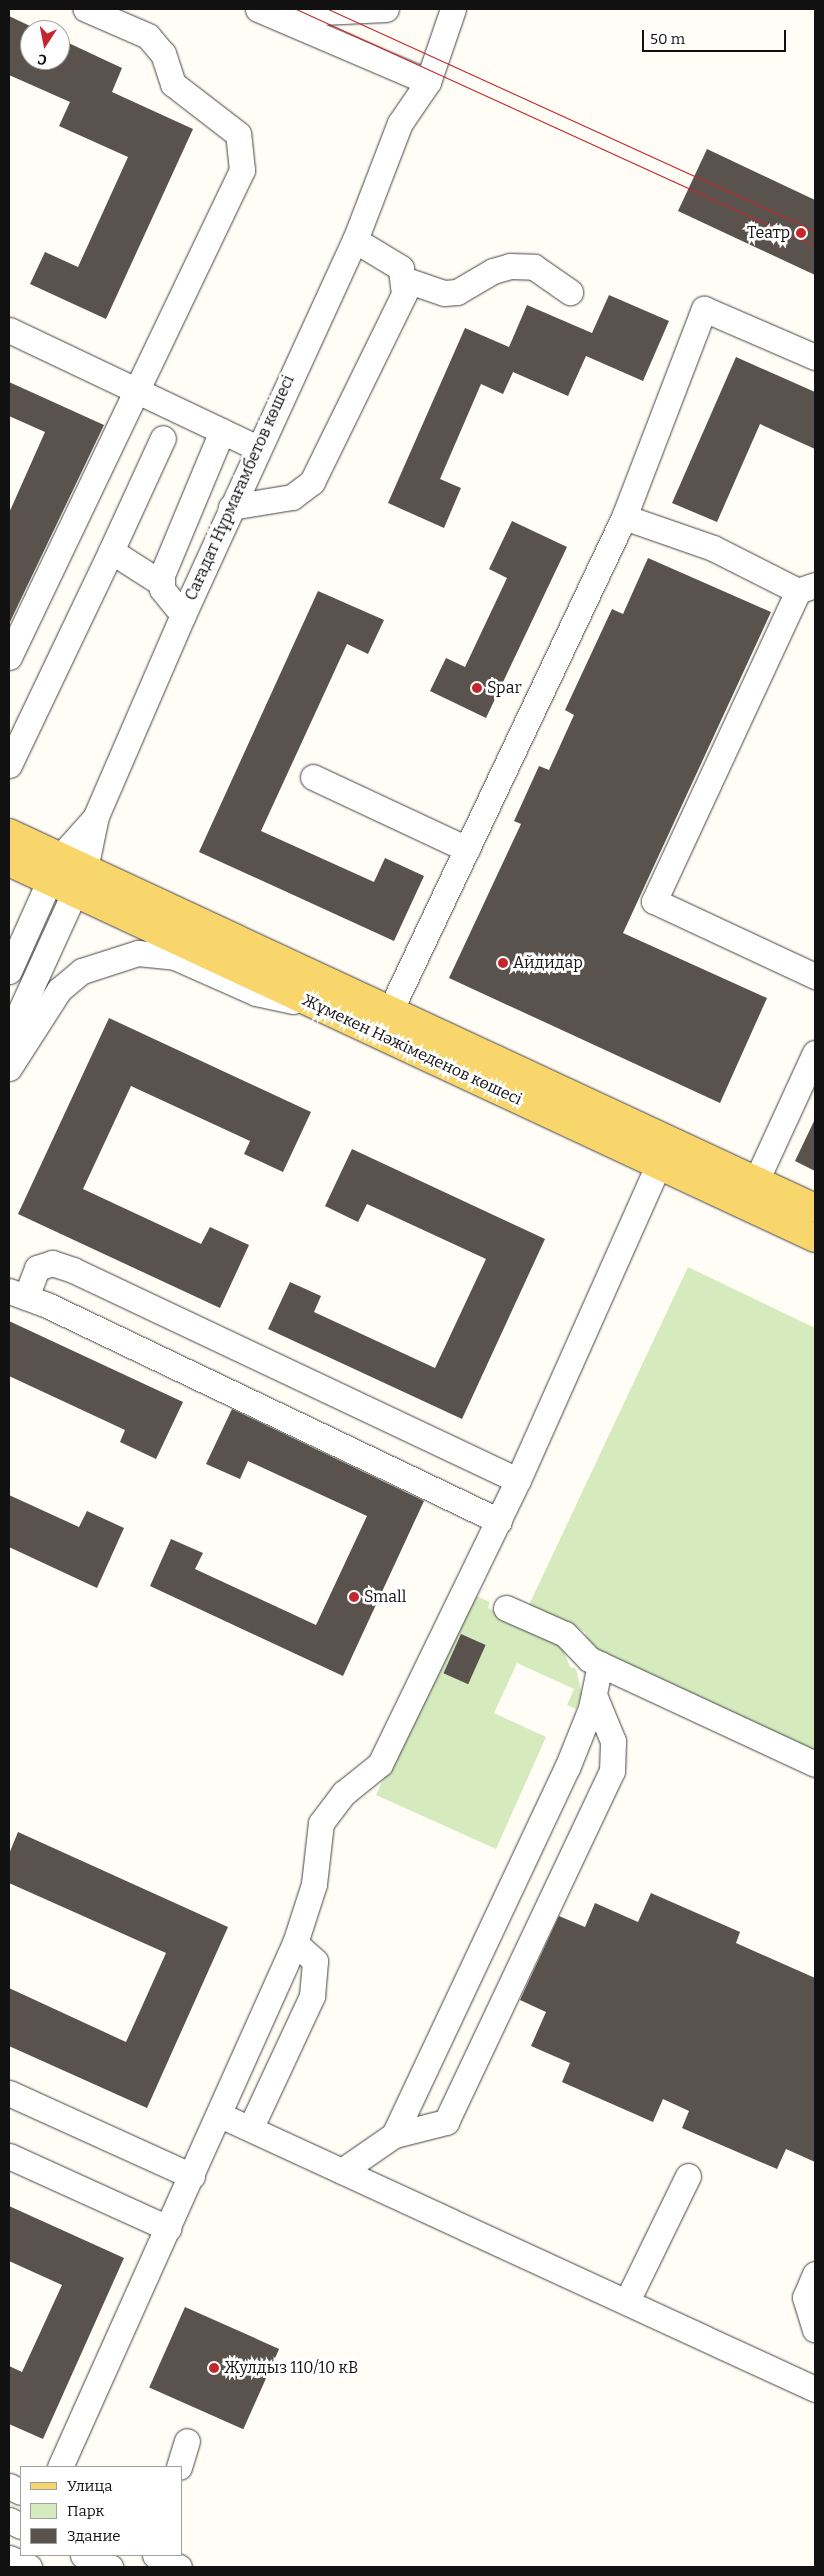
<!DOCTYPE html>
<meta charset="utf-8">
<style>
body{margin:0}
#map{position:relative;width:824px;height:2576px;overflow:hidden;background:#fffdf5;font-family:Bitter,serif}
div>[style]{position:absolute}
.green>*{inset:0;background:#d5ebbd}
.building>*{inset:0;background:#5a524d;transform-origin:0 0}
.roads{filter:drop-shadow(0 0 1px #444) drop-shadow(0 0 1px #444)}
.minor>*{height:25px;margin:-12.5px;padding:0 12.5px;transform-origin:12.5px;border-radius:12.5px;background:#fff}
.major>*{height:28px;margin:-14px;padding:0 14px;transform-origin:14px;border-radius:14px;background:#f9d66b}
.tram>*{height:1px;margin:-0.5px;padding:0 0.5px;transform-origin:0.5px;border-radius:0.5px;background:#c4262e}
.dots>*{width:14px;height:14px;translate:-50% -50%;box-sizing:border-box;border:2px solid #fff;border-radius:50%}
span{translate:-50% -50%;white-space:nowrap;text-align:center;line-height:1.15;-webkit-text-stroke:5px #fff;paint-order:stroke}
.poi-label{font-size:16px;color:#111}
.right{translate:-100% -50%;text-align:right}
.left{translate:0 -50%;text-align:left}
.street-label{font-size:16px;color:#111}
.frame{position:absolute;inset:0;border:10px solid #111;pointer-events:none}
.legend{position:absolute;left:20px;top:2466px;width:162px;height:90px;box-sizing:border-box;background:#fff;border:1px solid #a0a0a0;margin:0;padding:6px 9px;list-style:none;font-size:15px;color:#111}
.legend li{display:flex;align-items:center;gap:10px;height:25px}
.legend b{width:25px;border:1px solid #a0a0a0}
.north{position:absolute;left:20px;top:20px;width:50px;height:50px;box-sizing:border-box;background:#fff;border:1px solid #a0a0a0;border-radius:50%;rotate:191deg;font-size:14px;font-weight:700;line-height:20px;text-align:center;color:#111}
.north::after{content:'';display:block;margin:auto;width:18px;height:22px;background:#c4262e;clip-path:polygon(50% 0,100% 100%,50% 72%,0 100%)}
.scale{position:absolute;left:642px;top:30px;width:144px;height:22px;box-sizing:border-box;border:2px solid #111;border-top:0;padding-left:6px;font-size:15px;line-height:18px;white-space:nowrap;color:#111;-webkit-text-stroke:4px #fff;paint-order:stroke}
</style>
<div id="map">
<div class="green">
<div style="clip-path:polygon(688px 1267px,815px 1328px,815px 1760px,589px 1652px,585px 1632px,529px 1605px)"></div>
<div style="clip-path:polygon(467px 1592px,490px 1602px,488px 1608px,560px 1641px,570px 1667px,576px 1669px,582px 1694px,576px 1709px,567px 1705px,574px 1689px,517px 1663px,494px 1713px,546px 1737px,496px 1849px,376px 1795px,418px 1703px,427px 1699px,423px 1689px)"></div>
</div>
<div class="building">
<div style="clip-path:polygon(9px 16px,30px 26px,30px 60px,60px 60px,60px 39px,122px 68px,112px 92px,193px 129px,106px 319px,30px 284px,45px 252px,78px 267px,128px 157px,59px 126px,70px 102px,9px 75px)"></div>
<div style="clip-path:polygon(707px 149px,815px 200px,815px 275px,678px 211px)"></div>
<div style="clip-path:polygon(609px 295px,669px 321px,643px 381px,586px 356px,568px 396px,513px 372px,503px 394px,481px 384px,440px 479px,461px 488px,444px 528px,388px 503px,465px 328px,509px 347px,527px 305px,592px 333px)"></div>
<div style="clip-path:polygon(736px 357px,815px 392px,815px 449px,760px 424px,717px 522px,672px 503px)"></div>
<div style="clip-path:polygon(9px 382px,104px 425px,9px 624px,9px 513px,45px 432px,9px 416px)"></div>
<div style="clip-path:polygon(512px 521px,567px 547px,486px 718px,430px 691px,446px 658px,465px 667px,507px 578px,489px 569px)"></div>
<div style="clip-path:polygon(648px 558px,771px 612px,623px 933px,767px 998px,720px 1103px,449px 978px,521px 824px,514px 821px,539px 766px,549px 770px,574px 715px,565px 710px,612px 609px,623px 614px)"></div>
<div style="clip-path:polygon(318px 591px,384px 620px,368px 654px,347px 644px,261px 831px,374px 882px,385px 858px,424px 876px,394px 941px,199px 852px)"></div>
<div style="clip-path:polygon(109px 1018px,311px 1112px,283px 1172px,244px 1154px,250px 1141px,131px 1086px,83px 1189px,201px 1244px,210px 1227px,249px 1245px,220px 1308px,18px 1214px)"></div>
<div style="clip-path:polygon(815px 1119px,815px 1171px,795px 1161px)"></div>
<div style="clip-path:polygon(352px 1149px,545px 1239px,462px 1419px,268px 1329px,290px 1282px,321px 1296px,314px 1312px,435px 1368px,486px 1259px,367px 1204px,358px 1222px,325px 1206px)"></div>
<div style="clip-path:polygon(9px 1321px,183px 1402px,156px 1459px,120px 1442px,125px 1430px,9px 1376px)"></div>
<div style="clip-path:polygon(232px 1409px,424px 1501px,343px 1676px,150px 1586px,171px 1539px,203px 1553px,195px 1569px,316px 1625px,367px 1516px,248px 1461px,240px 1479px,206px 1464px)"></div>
<div style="clip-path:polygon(9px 1495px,79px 1527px,87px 1511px,124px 1528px,97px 1588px,9px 1547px)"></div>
<div style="left:461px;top:1634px;width:27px;height:43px;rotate:24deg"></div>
<div style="clip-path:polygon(18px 1832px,228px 1927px,147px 2108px,9px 2046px,9px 1988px,126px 2042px,166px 1953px,9px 1883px,9px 1854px)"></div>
<div style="clip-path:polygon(651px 1893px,740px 1932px,736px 1943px,815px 1978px,815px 2162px,786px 2149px,777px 2169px,682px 2128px,689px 2111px,663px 2099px,653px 2122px,562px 2082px,570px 2063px,531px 2046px,546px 2012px,520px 2000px,559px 1916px,585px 1927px,595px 1903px,638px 1922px)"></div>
<div style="clip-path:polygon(9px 2206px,124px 2258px,43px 2439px,9px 2424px,9px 2366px,22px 2372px,62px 2285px,9px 2261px)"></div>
<div style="left:185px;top:2307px;width:103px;height:88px;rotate:24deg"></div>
</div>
<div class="roads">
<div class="minor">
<div style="left:258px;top:9px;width:185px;rotate:23.2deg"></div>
<div style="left:278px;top:14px;width:108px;rotate:-2.7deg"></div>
<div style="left:406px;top:280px;width:40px;rotate:18.9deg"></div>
<div style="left:444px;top:293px;width:13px;rotate:-4deg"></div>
<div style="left:457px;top:292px;width:42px;rotate:-30.3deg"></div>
<div style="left:493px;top:271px;width:18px;rotate:-16deg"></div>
<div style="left:510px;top:266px;width:24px;rotate:2deg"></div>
<div style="left:534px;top:267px;width:44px;rotate:34.8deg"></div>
<div style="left:9px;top:330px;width:276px;rotate:25.4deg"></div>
<div style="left:231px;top:507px;width:62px;rotate:-9.3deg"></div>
<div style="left:292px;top:497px;width:25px;rotate:-37deg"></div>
<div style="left:312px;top:482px;width:209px;rotate:-63.9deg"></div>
<div style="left:404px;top:294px;width:26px;rotate:-97deg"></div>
<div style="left:401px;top:268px;width:54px;rotate:-148.7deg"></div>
<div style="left:624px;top:517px;width:94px;rotate:19.2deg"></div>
<div style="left:713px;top:548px;width:95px;rotate:26.8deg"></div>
<div style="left:111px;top:551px;width:124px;rotate:-65.3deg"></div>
<div style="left:815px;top:585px;width:18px;rotate:161deg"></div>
<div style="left:798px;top:591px;width:342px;rotate:114.9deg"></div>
<div style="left:654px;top:901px;width:178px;rotate:25deg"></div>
<div style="left:183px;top:615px;width:33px;rotate:-129deg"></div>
<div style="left:162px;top:589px;width:14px;rotate:-90deg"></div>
<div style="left:162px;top:575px;width:156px;rotate:-67.4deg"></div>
<div style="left:9px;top:657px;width:540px;rotate:-64.43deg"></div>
<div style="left:242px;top:170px;width:36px;rotate:-96deg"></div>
<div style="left:238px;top:134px;width:82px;rotate:-142.4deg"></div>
<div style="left:173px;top:84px;width:32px;rotate:-108deg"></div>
<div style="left:163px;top:54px;width:23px;rotate:-130deg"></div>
<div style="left:148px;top:36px;width:68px;rotate:-156.5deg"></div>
<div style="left:9px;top:765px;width:237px;rotate:-64.5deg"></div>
<div style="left:111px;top:551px;width:59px;rotate:32.6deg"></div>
<div style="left:313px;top:777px;width:170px;rotate:25.1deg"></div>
<div style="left:9px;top:971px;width:125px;rotate:-65.9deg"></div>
<div style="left:60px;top:857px;width:52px;rotate:-48.1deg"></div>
<div style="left:390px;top:1011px;width:547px;rotate:-64.65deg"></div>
<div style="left:624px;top:517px;width:223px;rotate:-69deg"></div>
<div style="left:704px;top:309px;width:121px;rotate:23.4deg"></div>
<div style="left:9px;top:1036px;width:183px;rotate:-65.5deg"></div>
<div style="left:85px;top:869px;width:54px;rotate:-78.3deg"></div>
<div style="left:96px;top:816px;width:219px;rotate:-66.6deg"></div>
<div style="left:183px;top:615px;width:413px;rotate:-65.4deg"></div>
<div style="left:355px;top:240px;width:125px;rotate:-69deg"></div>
<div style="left:400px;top:123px;width:50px;rotate:-55.7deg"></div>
<div style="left:428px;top:82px;width:77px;rotate:-71.1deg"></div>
<div style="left:9px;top:1068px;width:93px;rotate:-57.3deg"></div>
<div style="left:59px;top:990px;width:30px;rotate:-40deg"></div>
<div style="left:82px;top:971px;width:59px;rotate:-17.8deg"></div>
<div style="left:138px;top:953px;width:37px;rotate:6deg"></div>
<div style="left:175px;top:957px;width:89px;rotate:24deg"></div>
<div style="left:256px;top:993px;width:38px;rotate:12deg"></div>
<div style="left:756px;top:1181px;width:141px;rotate:-65.3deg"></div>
<div style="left:9px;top:1291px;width:40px;rotate:20.2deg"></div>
<div style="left:47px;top:1305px;width:501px;rotate:25.54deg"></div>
<div style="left:26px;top:1297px;width:31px;rotate:-69deg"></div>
<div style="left:37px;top:1268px;width:16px;rotate:-18deg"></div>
<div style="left:52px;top:1263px;width:22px;rotate:18deg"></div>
<div style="left:73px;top:1270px;width:492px;rotate:25.3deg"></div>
<div style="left:506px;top:1608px;width:64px;rotate:23.8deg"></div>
<div style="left:565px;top:1634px;width:35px;rotate:46deg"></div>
<div style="left:589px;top:1659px;width:249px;rotate:24.9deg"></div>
<div style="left:9px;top:2093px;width:201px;rotate:24.4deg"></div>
<div style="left:220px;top:2115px;width:655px;rotate:24.73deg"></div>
<div style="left:251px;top:2127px;width:145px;rotate:-65deg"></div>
<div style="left:312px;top:1996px;width:35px;rotate:-85deg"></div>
<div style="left:315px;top:1961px;width:27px;rotate:-138deg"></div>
<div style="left:394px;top:2135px;width:54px;rotate:-14deg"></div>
<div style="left:446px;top:2122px;width:388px;rotate:-64.7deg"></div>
<div style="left:612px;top:1771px;width:30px;rotate:-88deg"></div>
<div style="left:613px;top:1741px;width:50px;rotate:-112.4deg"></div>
<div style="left:9px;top:2156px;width:175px;rotate:24.4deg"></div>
<div style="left:342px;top:2171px;width:63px;rotate:-34.7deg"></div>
<div style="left:394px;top:2135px;width:406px;rotate:-64.8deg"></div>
<div style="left:567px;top:1768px;width:65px;rotate:-68.2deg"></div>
<div style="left:591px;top:1708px;width:45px;rotate:-78.4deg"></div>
<div style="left:815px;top:2274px;width:25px;rotate:113deg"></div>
<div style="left:805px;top:2297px;width:34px;rotate:73deg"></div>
<div style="left:627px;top:2301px;width:139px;rotate:-64deg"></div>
<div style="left:60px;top:2467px;width:574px;rotate:-65.85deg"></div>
<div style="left:295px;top:1943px;width:62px;rotate:-72.1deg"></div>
<div style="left:314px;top:1884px;width:61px;rotate:-83.5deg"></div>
<div style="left:321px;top:1823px;width:38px;rotate:-53deg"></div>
<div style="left:344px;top:1793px;width:46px;rotate:-38.9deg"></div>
<div style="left:380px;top:1764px;width:316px;rotate:-64.1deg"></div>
<div style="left:518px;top:1480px;width:344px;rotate:-66deg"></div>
<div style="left:179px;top:2467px;width:27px;rotate:-73deg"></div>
<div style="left:9px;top:2486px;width:13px;rotate:27deg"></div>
<div style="left:9px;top:2520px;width:13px;rotate:27deg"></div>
<div style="left:83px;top:2555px;width:30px;rotate:24deg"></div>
<div style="left:155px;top:2555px;width:27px;rotate:27deg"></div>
<div style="left:9px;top:2558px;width:22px;rotate:24deg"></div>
</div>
<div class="major">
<div style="left:9px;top:833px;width:889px;rotate:24.95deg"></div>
<div style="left:9px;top:862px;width:889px;rotate:25.01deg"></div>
</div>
</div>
<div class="tram">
<div style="left:296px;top:9px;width:571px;rotate:24.54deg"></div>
<div style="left:328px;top:9px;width:535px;rotate:24.51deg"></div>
</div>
<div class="dots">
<div style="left:801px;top:233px;background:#c4262e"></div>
<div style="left:477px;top:688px;background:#c4262e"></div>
<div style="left:503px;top:963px;background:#c4262e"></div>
<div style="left:354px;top:1597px;background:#c4262e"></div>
<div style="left:214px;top:2368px;background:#c4262e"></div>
</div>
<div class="poi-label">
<span class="right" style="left:790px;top:233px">Театр</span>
<span class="left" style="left:487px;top:688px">Spar</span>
<span class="left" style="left:513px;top:963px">Айдидар</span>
<span class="left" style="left:364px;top:1597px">Small</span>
<span class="left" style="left:224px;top:2368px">Жулдыз 110/10 кВ</span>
</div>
<div class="street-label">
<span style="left:240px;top:488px;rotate:-66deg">Сағадат Нұрмағамбетов көшесі</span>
<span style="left:412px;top:1050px;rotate:25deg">Жұмекен Нәжімеденов көшесі</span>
</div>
<div class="frame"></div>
<ul class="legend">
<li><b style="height:6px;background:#f9d66b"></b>Улица</li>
<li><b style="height:14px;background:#d5ebbd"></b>Парк</li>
<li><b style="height:14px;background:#5a524d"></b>Здание</li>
</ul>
<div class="north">С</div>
<div class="scale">50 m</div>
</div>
